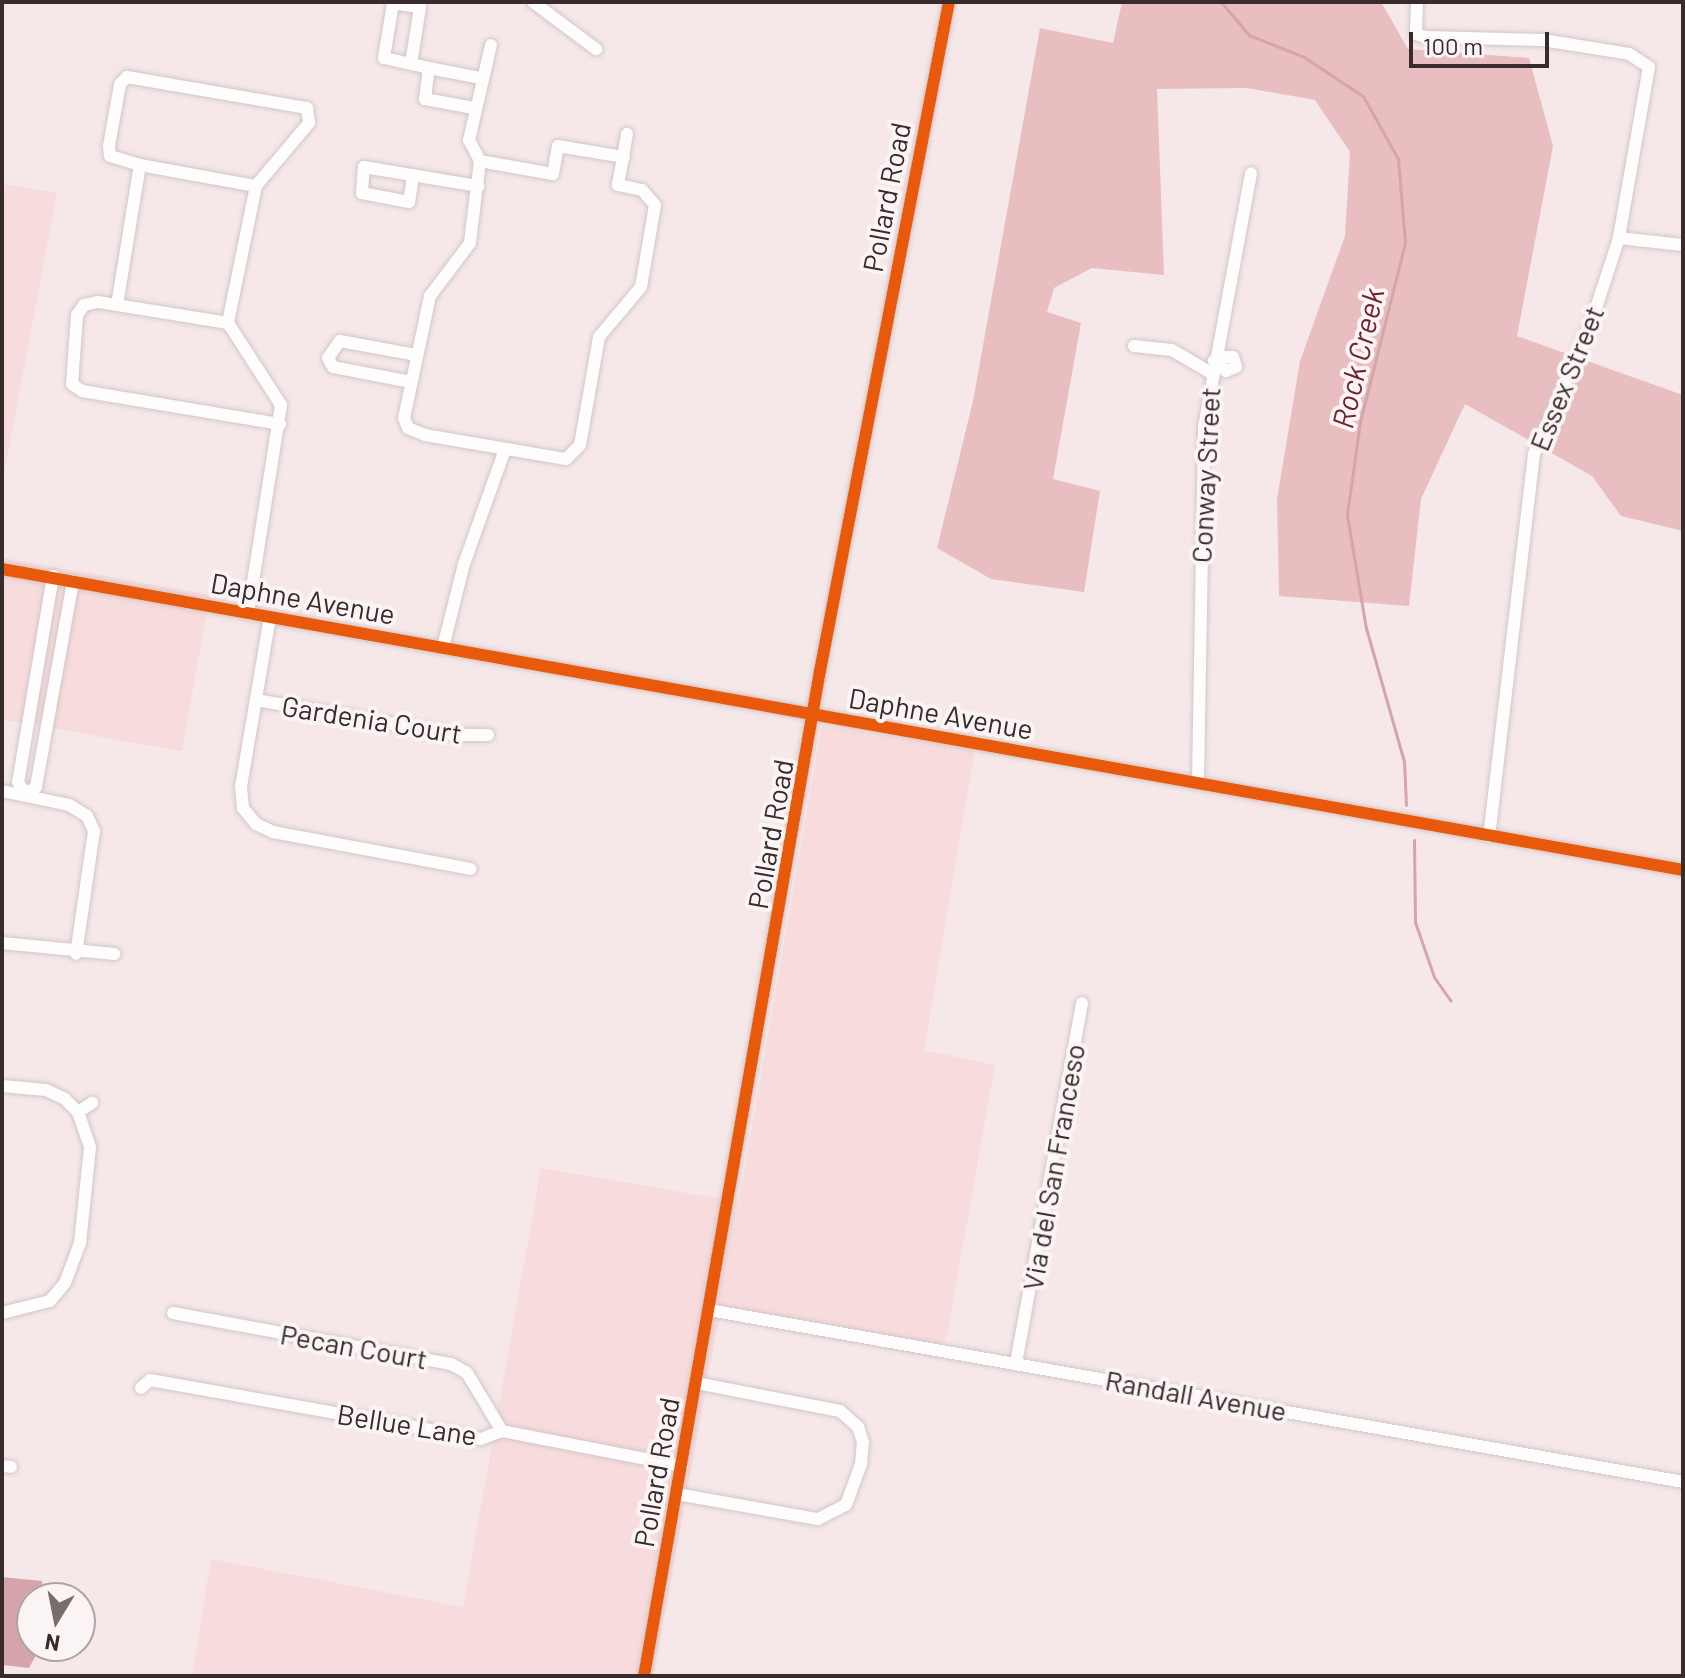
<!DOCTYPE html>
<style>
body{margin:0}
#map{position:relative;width:1685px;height:1678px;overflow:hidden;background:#f6e8e9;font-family:Barlow,sans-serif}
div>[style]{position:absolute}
.built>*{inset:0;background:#f8dbdd;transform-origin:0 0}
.forest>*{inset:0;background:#e8bec1}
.water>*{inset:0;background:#d5a5a9}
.stream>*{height:3px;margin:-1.5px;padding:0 1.5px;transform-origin:1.5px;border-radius:1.5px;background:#d5a5a9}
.roads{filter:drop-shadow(0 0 2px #d2c6c7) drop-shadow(0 0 2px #d2c6c7)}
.minor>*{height:12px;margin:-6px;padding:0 6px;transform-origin:6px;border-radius:6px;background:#fefcfc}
.cycleway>*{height:12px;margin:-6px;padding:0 6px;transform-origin:6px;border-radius:6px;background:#e8590c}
span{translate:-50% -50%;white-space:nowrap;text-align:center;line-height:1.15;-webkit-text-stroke:8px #fbf4f5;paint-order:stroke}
.street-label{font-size:28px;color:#372b2c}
.water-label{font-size:30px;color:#702430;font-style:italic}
.frame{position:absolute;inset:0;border:4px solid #372b2c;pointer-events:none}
.north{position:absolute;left:16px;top:1582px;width:80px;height:80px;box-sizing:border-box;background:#fbf4f5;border:2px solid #ada4a5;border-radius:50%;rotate:190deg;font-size:22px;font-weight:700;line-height:32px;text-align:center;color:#372b2c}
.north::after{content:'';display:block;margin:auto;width:28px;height:36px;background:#7a6d6e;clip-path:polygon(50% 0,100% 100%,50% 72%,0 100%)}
.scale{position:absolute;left:1409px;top:32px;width:140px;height:36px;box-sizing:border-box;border:4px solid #372b2c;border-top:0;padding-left:10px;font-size:24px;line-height:28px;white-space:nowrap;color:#372b2c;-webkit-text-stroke:6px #fbf4f5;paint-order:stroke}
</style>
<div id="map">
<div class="built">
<div style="clip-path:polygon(2px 184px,57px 193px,2px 486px)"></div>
<div style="left:2px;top:558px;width:211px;height:159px;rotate:10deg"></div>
<div style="clip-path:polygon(822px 726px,975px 750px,924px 1050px,995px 1065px,947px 1336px,933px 1357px,719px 1318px,653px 1676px,192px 1676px,211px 1559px,463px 1607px,541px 1168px,739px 1202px)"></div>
</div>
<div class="forest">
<div style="clip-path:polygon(1122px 2px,1381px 2px,1408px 49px,1529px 58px,1553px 146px,1517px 336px,1683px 395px,1683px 531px,1621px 516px,1592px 476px,1465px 404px,1421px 499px,1409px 606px,1279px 596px,1277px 499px,1300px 361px,1345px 236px,1350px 152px,1315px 100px,1247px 88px,1157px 89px,1164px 275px,1092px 268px,1054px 288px,1047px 312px,1081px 323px,1053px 479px,1100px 491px,1084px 592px,991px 579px,937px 548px,973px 401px,1040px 28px,1113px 43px)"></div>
</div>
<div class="water">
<div style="clip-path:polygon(2px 1577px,42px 1581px,43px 1592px,53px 1597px,32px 1598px,32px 1646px,41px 1646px,29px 1668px,2px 1665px)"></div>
</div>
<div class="stream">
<div style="left:1221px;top:2px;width:43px;rotate:49.7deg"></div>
<div style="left:1249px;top:35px;width:59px;rotate:21.8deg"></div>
<div style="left:1304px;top:57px;width:71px;rotate:33.5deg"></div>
<div style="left:1363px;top:96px;width:72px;rotate:60.9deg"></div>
<div style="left:1398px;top:159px;width:84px;rotate:85.2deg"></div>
<div style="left:1405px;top:243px;width:185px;rotate:104.1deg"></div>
<div style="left:1360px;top:422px;width:94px;rotate:98deg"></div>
<div style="left:1347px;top:515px;width:115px;rotate:80.5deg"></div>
<div style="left:1366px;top:628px;width:138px;rotate:74.1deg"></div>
<div style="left:1404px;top:761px;width:44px;rotate:87.4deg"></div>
<div style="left:1414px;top:840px;width:82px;rotate:89.3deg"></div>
<div style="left:1415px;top:922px;width:58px;rotate:70.9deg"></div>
<div style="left:1434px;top:977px;width:29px;rotate:55deg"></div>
</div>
<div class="roads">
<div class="minor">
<div style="left:533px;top:2px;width:79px;rotate:36.7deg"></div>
<div style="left:1417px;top:2px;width:32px;rotate:92deg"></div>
<div style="left:1416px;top:34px;width:10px;rotate:17deg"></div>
<div style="left:1426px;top:37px;width:117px;rotate:1.5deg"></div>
<div style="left:1543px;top:40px;width:87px;rotate:9.2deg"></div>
<div style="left:1629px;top:54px;width:24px;rotate:33deg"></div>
<div style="left:1649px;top:67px;width:174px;rotate:100deg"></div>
<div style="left:1619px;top:238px;width:89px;rotate:108.2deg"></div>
<div style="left:1591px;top:323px;width:143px;rotate:113.5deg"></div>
<div style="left:1534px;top:454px;width:385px;rotate:96.7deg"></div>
<div style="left:491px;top:45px;width:98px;rotate:103deg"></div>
<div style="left:469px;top:140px;width:24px;rotate:62deg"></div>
<div style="left:480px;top:161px;width:74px;rotate:10.1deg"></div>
<div style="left:553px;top:174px;width:28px;rotate:-80deg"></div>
<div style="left:558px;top:146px;width:67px;rotate:9.5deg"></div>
<div style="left:411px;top:64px;width:58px;rotate:-81deg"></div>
<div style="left:420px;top:7px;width:27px;rotate:-172deg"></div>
<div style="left:393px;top:3px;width:56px;rotate:99.3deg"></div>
<div style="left:384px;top:58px;width:46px;rotate:12.5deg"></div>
<div style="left:474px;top:108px;width:50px;rotate:-169.6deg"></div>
<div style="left:425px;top:99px;width:31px;rotate:-83deg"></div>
<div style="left:429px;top:68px;width:53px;rotate:10.9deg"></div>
<div style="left:480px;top:161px;width:83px;rotate:97deg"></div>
<div style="left:470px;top:243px;width:66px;rotate:127deg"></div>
<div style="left:430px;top:296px;width:125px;rotate:102deg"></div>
<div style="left:404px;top:418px;width:11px;rotate:68deg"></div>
<div style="left:408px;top:428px;width:18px;rotate:22deg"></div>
<div style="left:425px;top:435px;width:143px;rotate:9.7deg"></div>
<div style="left:566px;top:459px;width:20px;rotate:-45deg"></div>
<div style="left:580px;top:445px;width:110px;rotate:-80deg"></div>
<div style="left:599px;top:337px;width:65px;rotate:-50deg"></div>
<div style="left:641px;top:287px;width:83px;rotate:-80.3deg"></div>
<div style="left:655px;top:205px;width:20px;rotate:-131deg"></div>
<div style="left:642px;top:190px;width:25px;rotate:-168deg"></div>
<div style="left:618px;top:185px;width:52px;rotate:-80deg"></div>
<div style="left:140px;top:165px;width:118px;rotate:10.3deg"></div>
<div style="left:413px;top:175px;width:27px;rotate:98deg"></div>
<div style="left:409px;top:202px;width:48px;rotate:-169.2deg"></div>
<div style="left:362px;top:193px;width:26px;rotate:-86deg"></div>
<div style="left:364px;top:167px;width:116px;rotate:9.5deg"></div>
<div style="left:1619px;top:238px;width:64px;rotate:6.2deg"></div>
<div style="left:117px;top:305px;width:142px;rotate:-80.7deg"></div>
<div style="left:140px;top:165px;width:31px;rotate:-163deg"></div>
<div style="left:110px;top:156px;width:10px;rotate:-96deg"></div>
<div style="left:109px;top:146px;width:63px;rotate:-79.9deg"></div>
<div style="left:120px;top:84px;width:10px;rotate:-45deg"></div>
<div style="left:127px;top:77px;width:183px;rotate:9.8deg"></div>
<div style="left:307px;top:108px;width:15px;rotate:82deg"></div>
<div style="left:309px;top:123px;width:82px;rotate:130.1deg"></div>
<div style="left:256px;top:186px;width:140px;rotate:101.6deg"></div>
<div style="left:228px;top:323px;width:98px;rotate:57.1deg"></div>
<div style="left:281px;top:405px;width:211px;rotate:99deg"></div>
<div style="left:228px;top:323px;width:132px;rotate:-170.8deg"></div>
<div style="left:98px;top:302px;width:14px;rotate:168deg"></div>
<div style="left:84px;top:305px;width:12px;rotate:125deg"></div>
<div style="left:77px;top:315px;width:69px;rotate:94.1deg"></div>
<div style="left:72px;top:384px;width:12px;rotate:35deg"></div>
<div style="left:82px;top:391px;width:201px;rotate:9.5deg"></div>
<div style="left:1134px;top:346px;width:38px;rotate:6deg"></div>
<div style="left:1172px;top:350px;width:45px;rotate:30.5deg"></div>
<div style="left:1224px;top:357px;width:9px"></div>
<div style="left:1233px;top:357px;width:10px;rotate:73deg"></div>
<div style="left:1236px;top:367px;width:11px;rotate:158deg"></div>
<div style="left:1226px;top:371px;width:16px;rotate:-140deg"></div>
<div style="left:1214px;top:361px;width:11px;rotate:-22deg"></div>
<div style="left:411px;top:382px;width:79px;rotate:-169.1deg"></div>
<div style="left:333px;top:367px;width:10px;rotate:-119deg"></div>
<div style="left:328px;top:358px;width:21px;rotate:-55deg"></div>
<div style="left:340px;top:341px;width:77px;rotate:10.4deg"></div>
<div style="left:2px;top:569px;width:1708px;rotate:10.15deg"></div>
<div style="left:53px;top:576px;width:209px;rotate:99.6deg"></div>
<div style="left:18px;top:782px;width:14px;rotate:60deg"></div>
<div style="left:25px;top:794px;width:13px;rotate:-32deg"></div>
<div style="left:36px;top:787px;width:209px;rotate:-79.8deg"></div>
<div style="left:270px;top:617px;width:171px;rotate:99.7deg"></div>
<div style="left:241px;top:786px;width:22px;rotate:85deg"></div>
<div style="left:243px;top:808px;width:21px;rotate:51deg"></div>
<div style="left:256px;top:824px;width:19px;rotate:25deg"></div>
<div style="left:273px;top:832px;width:201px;rotate:10.6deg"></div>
<div style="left:443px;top:647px;width:86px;rotate:-75.8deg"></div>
<div style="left:464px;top:564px;width:119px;rotate:-70.3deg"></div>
<div style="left:256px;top:700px;width:203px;rotate:9.9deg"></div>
<div style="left:456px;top:735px;width:32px"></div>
<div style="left:1198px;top:781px;width:354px;rotate:-89deg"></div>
<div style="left:1204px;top:427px;width:258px;rotate:-79.5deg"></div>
<div style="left:2px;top:791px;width:68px;rotate:11.8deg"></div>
<div style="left:69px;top:805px;width:21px;rotate:31deg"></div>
<div style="left:87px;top:816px;width:17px;rotate:65deg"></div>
<div style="left:94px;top:831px;width:124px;rotate:98.3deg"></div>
<div style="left:2px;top:943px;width:113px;rotate:5.6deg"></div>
<div style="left:2px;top:1086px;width:44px;rotate:5.2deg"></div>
<div style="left:46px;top:1090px;width:21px;rotate:25deg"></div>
<div style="left:65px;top:1099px;width:18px;rotate:45deg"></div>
<div style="left:78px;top:1112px;width:37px;rotate:71deg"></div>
<div style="left:90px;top:1147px;width:97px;rotate:95.9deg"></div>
<div style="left:80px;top:1243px;width:43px;rotate:110.6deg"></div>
<div style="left:65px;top:1283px;width:23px;rotate:130deg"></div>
<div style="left:50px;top:1301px;width:49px;rotate:166deg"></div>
<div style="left:78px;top:1112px;width:17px;rotate:-33deg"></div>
<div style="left:709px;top:1310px;width:989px;rotate:10.01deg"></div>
<div style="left:173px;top:1313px;width:283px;rotate:10.4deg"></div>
<div style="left:451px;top:1364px;width:18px;rotate:29deg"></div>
<div style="left:467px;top:1373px;width:68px;rotate:58.9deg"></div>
<div style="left:1016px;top:1363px;width:366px;rotate:-79.6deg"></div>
<div style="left:141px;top:1388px;width:12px;rotate:-42deg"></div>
<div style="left:150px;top:1380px;width:336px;rotate:10.1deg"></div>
<div style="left:481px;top:1439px;width:22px;rotate:-21deg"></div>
<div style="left:502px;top:1431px;width:183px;rotate:11deg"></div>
<div style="left:2px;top:1466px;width:9px;rotate:6deg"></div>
<div style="left:677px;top:1494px;width:143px;rotate:10.1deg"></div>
<div style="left:818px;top:1519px;width:31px;rotate:-27deg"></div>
<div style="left:846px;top:1505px;width:44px;rotate:-69.9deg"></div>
<div style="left:861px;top:1464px;width:22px;rotate:-85deg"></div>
<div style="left:863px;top:1442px;width:16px;rotate:-108deg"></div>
<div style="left:858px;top:1427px;width:24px;rotate:-138deg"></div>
<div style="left:840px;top:1411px;width:147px;rotate:-169deg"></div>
<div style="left:644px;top:1676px;width:1020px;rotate:-80.07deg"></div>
<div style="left:820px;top:671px;width:681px;rotate:-79.09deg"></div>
</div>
</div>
<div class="cycleway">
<div style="left:2px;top:569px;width:1708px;rotate:10.15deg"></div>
<div style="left:644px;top:1676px;width:1020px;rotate:-80.07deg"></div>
<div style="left:820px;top:671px;width:681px;rotate:-79.09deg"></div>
</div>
<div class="street-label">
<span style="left:886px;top:197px;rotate:-79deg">Pollard Road</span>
<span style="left:1566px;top:378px;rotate:-68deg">Essex Street</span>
<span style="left:1205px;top:475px;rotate:-87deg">Conway Street</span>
<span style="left:303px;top:598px;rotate:10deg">Daphne Avenue</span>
<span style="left:941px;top:713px;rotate:10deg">Daphne Avenue</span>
<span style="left:372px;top:719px;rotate:9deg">Gardenia Court</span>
<span style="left:770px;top:834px;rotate:-80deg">Pollard Road</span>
<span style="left:1053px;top:1167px;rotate:-80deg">Via del San Franceso</span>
<span style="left:354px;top:1346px;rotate:10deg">Pecan Court</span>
<span style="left:1196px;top:1395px;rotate:10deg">Randall Avenue</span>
<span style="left:407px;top:1424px;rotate:9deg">Bellue Lane</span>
<span style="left:656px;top:1472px;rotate:-80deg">Pollard Road</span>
</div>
<div class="water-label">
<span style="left:1357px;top:358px;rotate:-77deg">Rock Creek</span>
</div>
<div class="frame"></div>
<div class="north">N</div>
<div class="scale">100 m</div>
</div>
